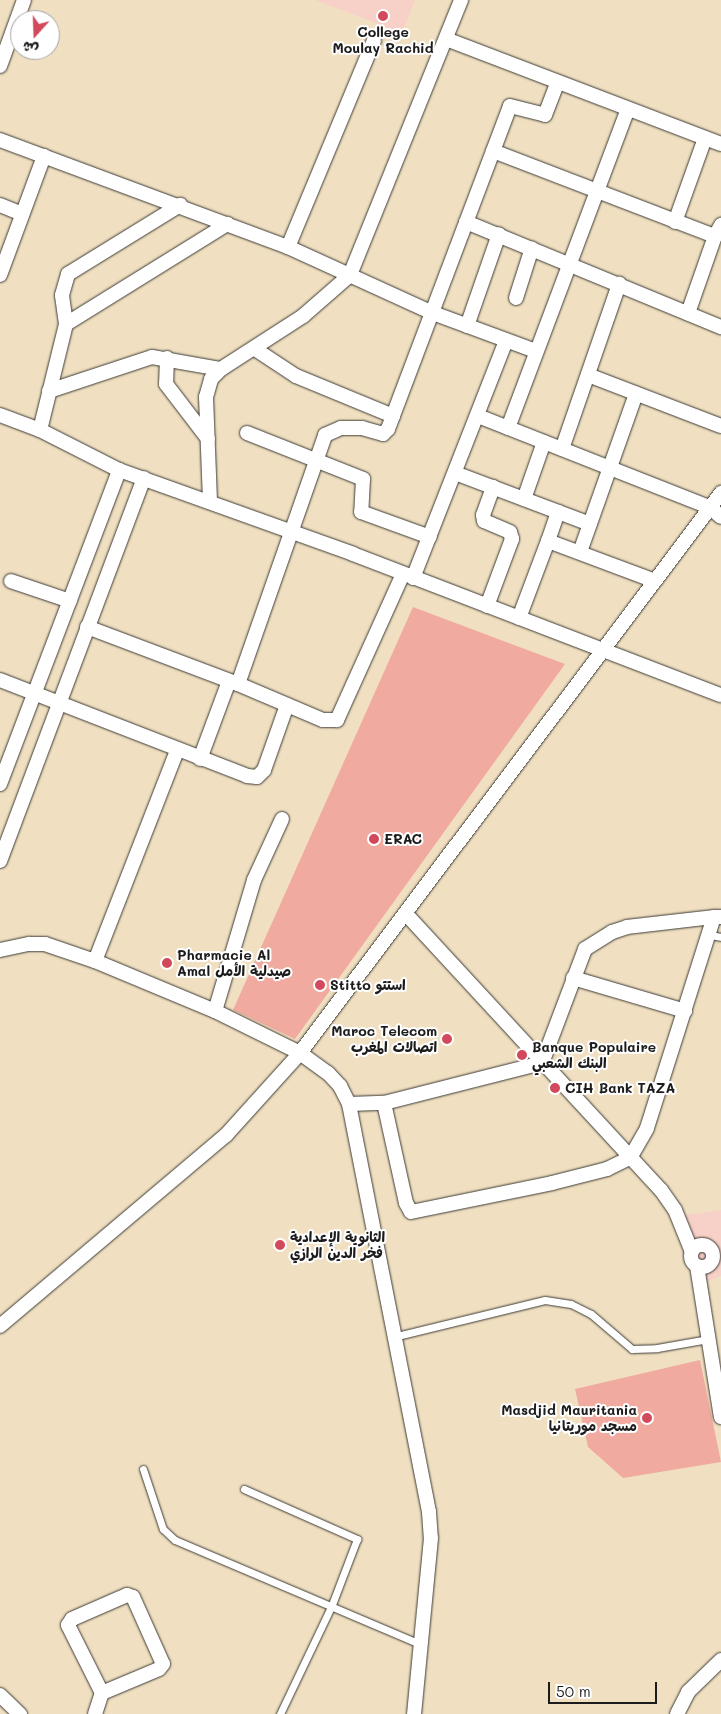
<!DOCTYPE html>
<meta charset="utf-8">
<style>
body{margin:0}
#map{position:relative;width:721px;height:1714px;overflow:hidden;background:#f0e0c1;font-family:Mali,"Playpen Sans Arabic",sans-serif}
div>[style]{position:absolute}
.built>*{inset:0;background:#f7d1c7}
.building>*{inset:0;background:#f0aa9f}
.roads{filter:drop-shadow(0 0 1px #3c3935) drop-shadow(0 0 1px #3c3935)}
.lane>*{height:7px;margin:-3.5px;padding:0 3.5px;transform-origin:3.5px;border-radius:3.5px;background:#fff}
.street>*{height:14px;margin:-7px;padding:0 7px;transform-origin:7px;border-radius:7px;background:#fff}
.street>.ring{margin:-7px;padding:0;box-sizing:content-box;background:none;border:14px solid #fff;border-radius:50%}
.dots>*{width:14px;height:14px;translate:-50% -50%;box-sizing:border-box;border:2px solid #fff;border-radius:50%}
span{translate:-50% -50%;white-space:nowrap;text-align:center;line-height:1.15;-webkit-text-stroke:4px #fff;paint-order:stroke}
.poi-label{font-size:14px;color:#1c1c1c;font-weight:700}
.left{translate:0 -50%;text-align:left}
.right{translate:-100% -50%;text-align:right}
.north{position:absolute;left:10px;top:10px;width:50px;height:50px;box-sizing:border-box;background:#fff;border:1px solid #a4a4a4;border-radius:50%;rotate:200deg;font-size:14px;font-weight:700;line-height:20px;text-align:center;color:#1c1c1c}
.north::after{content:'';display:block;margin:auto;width:18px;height:22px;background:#d1495b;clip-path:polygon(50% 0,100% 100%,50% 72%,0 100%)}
.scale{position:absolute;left:548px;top:1682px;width:109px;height:22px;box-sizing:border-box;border:2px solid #1c1c1c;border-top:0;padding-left:6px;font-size:15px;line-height:18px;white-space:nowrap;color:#1c1c1c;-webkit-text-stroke:4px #fff;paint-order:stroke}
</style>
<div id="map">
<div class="built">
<div style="clip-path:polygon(315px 0,415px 0,402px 33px)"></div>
<div style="clip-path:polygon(721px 1210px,721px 1276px,699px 1285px,677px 1216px)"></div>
</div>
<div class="building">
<div style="clip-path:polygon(413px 607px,565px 664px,295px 1039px,233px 1010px)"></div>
<div style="clip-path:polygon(700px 1360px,721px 1462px,623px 1478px,588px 1447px,575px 1389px)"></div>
</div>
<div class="roads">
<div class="lane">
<div style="left:710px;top:935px;width:11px;rotate:10deg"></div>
<div style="left:397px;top:1336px;width:152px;rotate:-13.7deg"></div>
<div style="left:545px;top:1300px;width:26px;rotate:9deg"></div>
<div style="left:571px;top:1304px;width:22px;rotate:27deg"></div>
<div style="left:591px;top:1314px;width:54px;rotate:40.5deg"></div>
<div style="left:632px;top:1349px;width:25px;rotate:-2deg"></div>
<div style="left:657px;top:1348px;width:52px;rotate:-10deg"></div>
<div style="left:143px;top:1469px;width:63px;rotate:71.6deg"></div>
<div style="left:163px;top:1529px;width:16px;rotate:43deg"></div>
<div style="left:175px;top:1540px;width:268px;rotate:23deg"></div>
<div style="left:244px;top:1489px;width:124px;rotate:23.9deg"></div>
<div style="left:357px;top:1539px;width:73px;rotate:110.9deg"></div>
<div style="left:331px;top:1607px;width:119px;rotate:115.5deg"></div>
</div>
<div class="street">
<div style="left:446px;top:39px;width:294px;rotate:20.9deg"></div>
<div style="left:0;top:66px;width:70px;rotate:-70deg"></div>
<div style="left:0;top:140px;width:307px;rotate:20.4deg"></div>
<div style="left:288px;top:247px;width:159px;rotate:24.5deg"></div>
<div style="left:433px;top:313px;width:110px;rotate:20.3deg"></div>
<div style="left:493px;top:151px;width:238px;rotate:21deg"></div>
<div style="left:715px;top:236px;width:82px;rotate:109.3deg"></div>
<div style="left:0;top:205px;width:24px;rotate:22deg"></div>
<div style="left:466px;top:222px;width:276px;rotate:22.4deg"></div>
<div style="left:675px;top:222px;width:89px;rotate:-70.3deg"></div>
<div style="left:715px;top:236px;width:13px;rotate:-61deg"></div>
<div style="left:288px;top:247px;width:224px;rotate:-67.4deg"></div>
<div style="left:0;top:275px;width:127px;rotate:-69.7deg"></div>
<div style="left:516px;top:298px;width:52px;rotate:-72.3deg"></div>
<div style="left:66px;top:324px;width:190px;rotate:-31.8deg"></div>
<div style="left:467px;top:326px;width:97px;rotate:-70.8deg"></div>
<div style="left:255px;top:349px;width:49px;rotate:33.4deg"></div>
<div style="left:296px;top:376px;width:105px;rotate:22.4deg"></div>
<div style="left:167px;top:358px;width:26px;rotate:92deg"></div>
<div style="left:166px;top:384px;width:69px;rotate:52.6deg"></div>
<div style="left:588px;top:375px;width:142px;rotate:21deg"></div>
<div style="left:49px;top:391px;width:108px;rotate:-18.3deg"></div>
<div style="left:152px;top:357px;width:70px;rotate:9.9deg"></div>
<div style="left:0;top:415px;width:43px;rotate:20.6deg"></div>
<div style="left:40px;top:430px;width:89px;rotate:26.9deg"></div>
<div style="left:119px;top:470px;width:249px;rotate:19.7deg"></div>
<div style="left:353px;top:554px;width:394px;rotate:21deg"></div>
<div style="left:478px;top:416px;width:251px;rotate:21.5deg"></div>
<div style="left:711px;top:508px;width:13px;rotate:42deg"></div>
<div style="left:508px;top:428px;width:341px;rotate:-69.4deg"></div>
<div style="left:40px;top:430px;width:109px;rotate:-76.2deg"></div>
<div style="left:66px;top:324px;width:29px;rotate:-98deg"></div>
<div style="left:62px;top:295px;width:22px;rotate:-74deg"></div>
<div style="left:68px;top:274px;width:132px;rotate:-31.6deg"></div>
<div style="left:247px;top:433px;width:125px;rotate:21.6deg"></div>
<div style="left:363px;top:479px;width:33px;rotate:93deg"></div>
<div style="left:361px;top:512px;width:73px;rotate:19.9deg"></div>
<div style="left:562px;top:449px;width:175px;rotate:-70.9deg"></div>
<div style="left:455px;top:473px;width:144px;rotate:20.7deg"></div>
<div style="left:524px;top:499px;width:60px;rotate:-70.7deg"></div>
<div style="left:210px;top:501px;width:104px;rotate:-92.2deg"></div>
<div style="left:206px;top:397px;width:19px;rotate:-74deg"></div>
<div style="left:211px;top:379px;width:14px;rotate:-45deg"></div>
<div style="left:221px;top:369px;width:98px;rotate:-32.9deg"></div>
<div style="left:303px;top:316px;width:62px;rotate:-41.1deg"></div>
<div style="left:350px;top:275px;width:297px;rotate:-68deg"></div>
<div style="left:548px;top:541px;width:31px;rotate:-71deg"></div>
<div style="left:580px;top:552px;width:168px;rotate:-70.5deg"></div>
<div style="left:413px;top:578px;width:255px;rotate:-68.6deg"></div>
<div style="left:11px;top:581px;width:62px;rotate:18.7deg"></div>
<div style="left:487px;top:606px;width:72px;rotate:-69.5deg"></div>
<div style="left:512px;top:539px;width:7px;rotate:-106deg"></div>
<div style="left:510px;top:532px;width:28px;rotate:-157deg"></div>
<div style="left:484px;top:521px;width:6px;rotate:-99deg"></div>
<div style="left:483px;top:515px;width:30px;rotate:-70deg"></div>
<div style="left:519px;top:618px;width:82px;rotate:-69.4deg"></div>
<div style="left:548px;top:541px;width:114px;rotate:20.5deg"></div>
<div style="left:87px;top:627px;width:161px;rotate:20.7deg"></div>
<div style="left:238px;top:684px;width:92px;rotate:23deg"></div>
<div style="left:323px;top:720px;width:14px"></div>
<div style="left:337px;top:720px;width:160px;rotate:-65.7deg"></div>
<div style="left:0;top:680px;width:265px;rotate:21.2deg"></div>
<div style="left:247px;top:776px;width:10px;rotate:6deg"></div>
<div style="left:257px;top:777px;width:10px;rotate:-45deg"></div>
<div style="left:264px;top:770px;width:69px;rotate:-70.5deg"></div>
<div style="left:238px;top:684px;width:264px;rotate:-70.7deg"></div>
<div style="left:325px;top:435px;width:17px;rotate:-24deg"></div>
<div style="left:341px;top:428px;width:21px"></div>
<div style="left:362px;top:428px;width:22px;rotate:16deg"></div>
<div style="left:383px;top:434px;width:7px;rotate:-45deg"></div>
<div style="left:388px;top:429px;width:345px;rotate:-69.3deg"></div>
<div style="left:510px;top:106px;width:36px;rotate:14deg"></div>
<div style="left:545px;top:115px;width:34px;rotate:-69deg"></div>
<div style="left:200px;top:759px;width:83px;rotate:-69.6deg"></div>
<div style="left:0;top:784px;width:336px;rotate:-69.2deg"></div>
<div style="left:0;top:861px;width:409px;rotate:-69.4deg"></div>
<div style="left:406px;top:914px;width:376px;rotate:47.3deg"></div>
<div style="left:661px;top:1190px;width:24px;rotate:55deg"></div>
<div style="left:675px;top:1210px;width:45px;rotate:68deg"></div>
<div style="left:0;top:950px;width:30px;rotate:-12deg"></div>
<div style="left:29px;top:944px;width:16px"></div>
<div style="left:45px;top:944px;width:53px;rotate:18.8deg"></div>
<div style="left:95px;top:961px;width:130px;rotate:22.6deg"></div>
<div style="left:215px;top:1011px;width:95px;rotate:26.3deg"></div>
<div style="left:300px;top:1053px;width:34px;rotate:36deg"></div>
<div style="left:328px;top:1073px;width:18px;rotate:47deg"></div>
<div style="left:340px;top:1086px;width:20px;rotate:63deg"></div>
<div style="left:349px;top:1104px;width:416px;rotate:78.9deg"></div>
<div style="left:429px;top:1512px;width:26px;rotate:86deg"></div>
<div style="left:431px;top:1538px;width:177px;rotate:95.5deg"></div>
<div style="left:95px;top:961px;width:225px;rotate:-68.7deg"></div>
<div style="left:573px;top:978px;width:117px;rotate:16.4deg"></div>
<div style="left:215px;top:1011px;width:137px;rotate:-73.4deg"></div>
<div style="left:254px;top:880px;width:67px;rotate:-65.3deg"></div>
<div style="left:384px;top:1103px;width:102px;rotate:77.6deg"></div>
<div style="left:406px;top:1203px;width:10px;rotate:61deg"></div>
<div style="left:411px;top:1212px;width:144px;rotate:-11.6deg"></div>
<div style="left:552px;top:1183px;width:57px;rotate:-14.3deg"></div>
<div style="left:607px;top:1169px;width:25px;rotate:-26deg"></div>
<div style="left:630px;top:1158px;width:34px;rotate:-60deg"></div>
<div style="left:647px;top:1128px;width:221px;rotate:-72.4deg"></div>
<div style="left:714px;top:917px;width:7px"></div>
<div style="left:349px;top:1104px;width:35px;rotate:-2deg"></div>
<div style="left:384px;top:1103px;width:163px;rotate:-14.2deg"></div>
<div style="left:542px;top:1063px;width:122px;rotate:-69.3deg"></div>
<div style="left:585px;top:949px;width:32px;rotate:-32deg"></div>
<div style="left:612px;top:932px;width:16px;rotate:-18deg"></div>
<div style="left:627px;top:927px;width:88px;rotate:-6.6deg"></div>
<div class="ring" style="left:691px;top:1245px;width:8px;height:8px"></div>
<div style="left:697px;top:1266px;width:153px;rotate:81deg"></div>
<div style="left:0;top:1326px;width:296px;rotate:-40.2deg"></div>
<div style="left:226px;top:1135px;width:110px;rotate:-47.9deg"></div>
<div style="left:300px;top:1053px;width:701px;rotate:-53.06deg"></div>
<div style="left:0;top:1695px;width:28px;rotate:44deg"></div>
<div style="left:95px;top:1714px;width:22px;rotate:-72deg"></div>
<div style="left:102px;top:1693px;width:76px;rotate:-116.6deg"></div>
<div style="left:68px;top:1625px;width:7px;rotate:-56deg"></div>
<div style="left:72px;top:1619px;width:60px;rotate:-23.6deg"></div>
<div style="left:127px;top:1595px;width:6px;rotate:18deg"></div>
<div style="left:133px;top:1597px;width:73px;rotate:65.9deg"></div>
<div style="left:163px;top:1664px;width:6px;rotate:129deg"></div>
<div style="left:159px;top:1669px;width:62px;rotate:157.2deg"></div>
<div style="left:677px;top:1714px;width:25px;rotate:-63deg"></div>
<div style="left:688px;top:1692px;width:46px;rotate:-44.1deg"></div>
</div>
</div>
<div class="dots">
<div style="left:383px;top:16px;background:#d1495b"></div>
<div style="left:374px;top:839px;background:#d1495b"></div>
<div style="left:167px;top:963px;background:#d1495b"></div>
<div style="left:320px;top:985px;background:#d1495b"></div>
<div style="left:447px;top:1039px;background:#d1495b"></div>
<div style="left:522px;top:1055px;background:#d1495b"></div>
<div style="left:555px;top:1088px;background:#d1495b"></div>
<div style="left:280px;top:1245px;background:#d1495b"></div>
<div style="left:647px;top:1418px;background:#d1495b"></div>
</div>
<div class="poi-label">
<span style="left:383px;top:40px">College<br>Moulay Rachid</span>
<span class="left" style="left:384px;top:839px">ERAC</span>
<span class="left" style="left:177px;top:963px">Pharmacie Al<br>Amal صيدلية الأمل</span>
<span class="left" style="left:330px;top:985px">Stitto استتو</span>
<span class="right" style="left:437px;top:1039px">Maroc Telecom<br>اتصالات المغرب</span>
<span class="left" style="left:532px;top:1055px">Banque Populaire<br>البنك الشعبي</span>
<span class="left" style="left:565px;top:1088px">CIH Bank TAZA</span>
<span class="left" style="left:290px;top:1245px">الثانوية الإعدادية<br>فخر الدين الرازي</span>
<span class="right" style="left:637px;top:1418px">Masdjid Mauritania<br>مسجد موريتانيا</span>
</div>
<div class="north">ش</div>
<div class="scale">50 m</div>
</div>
